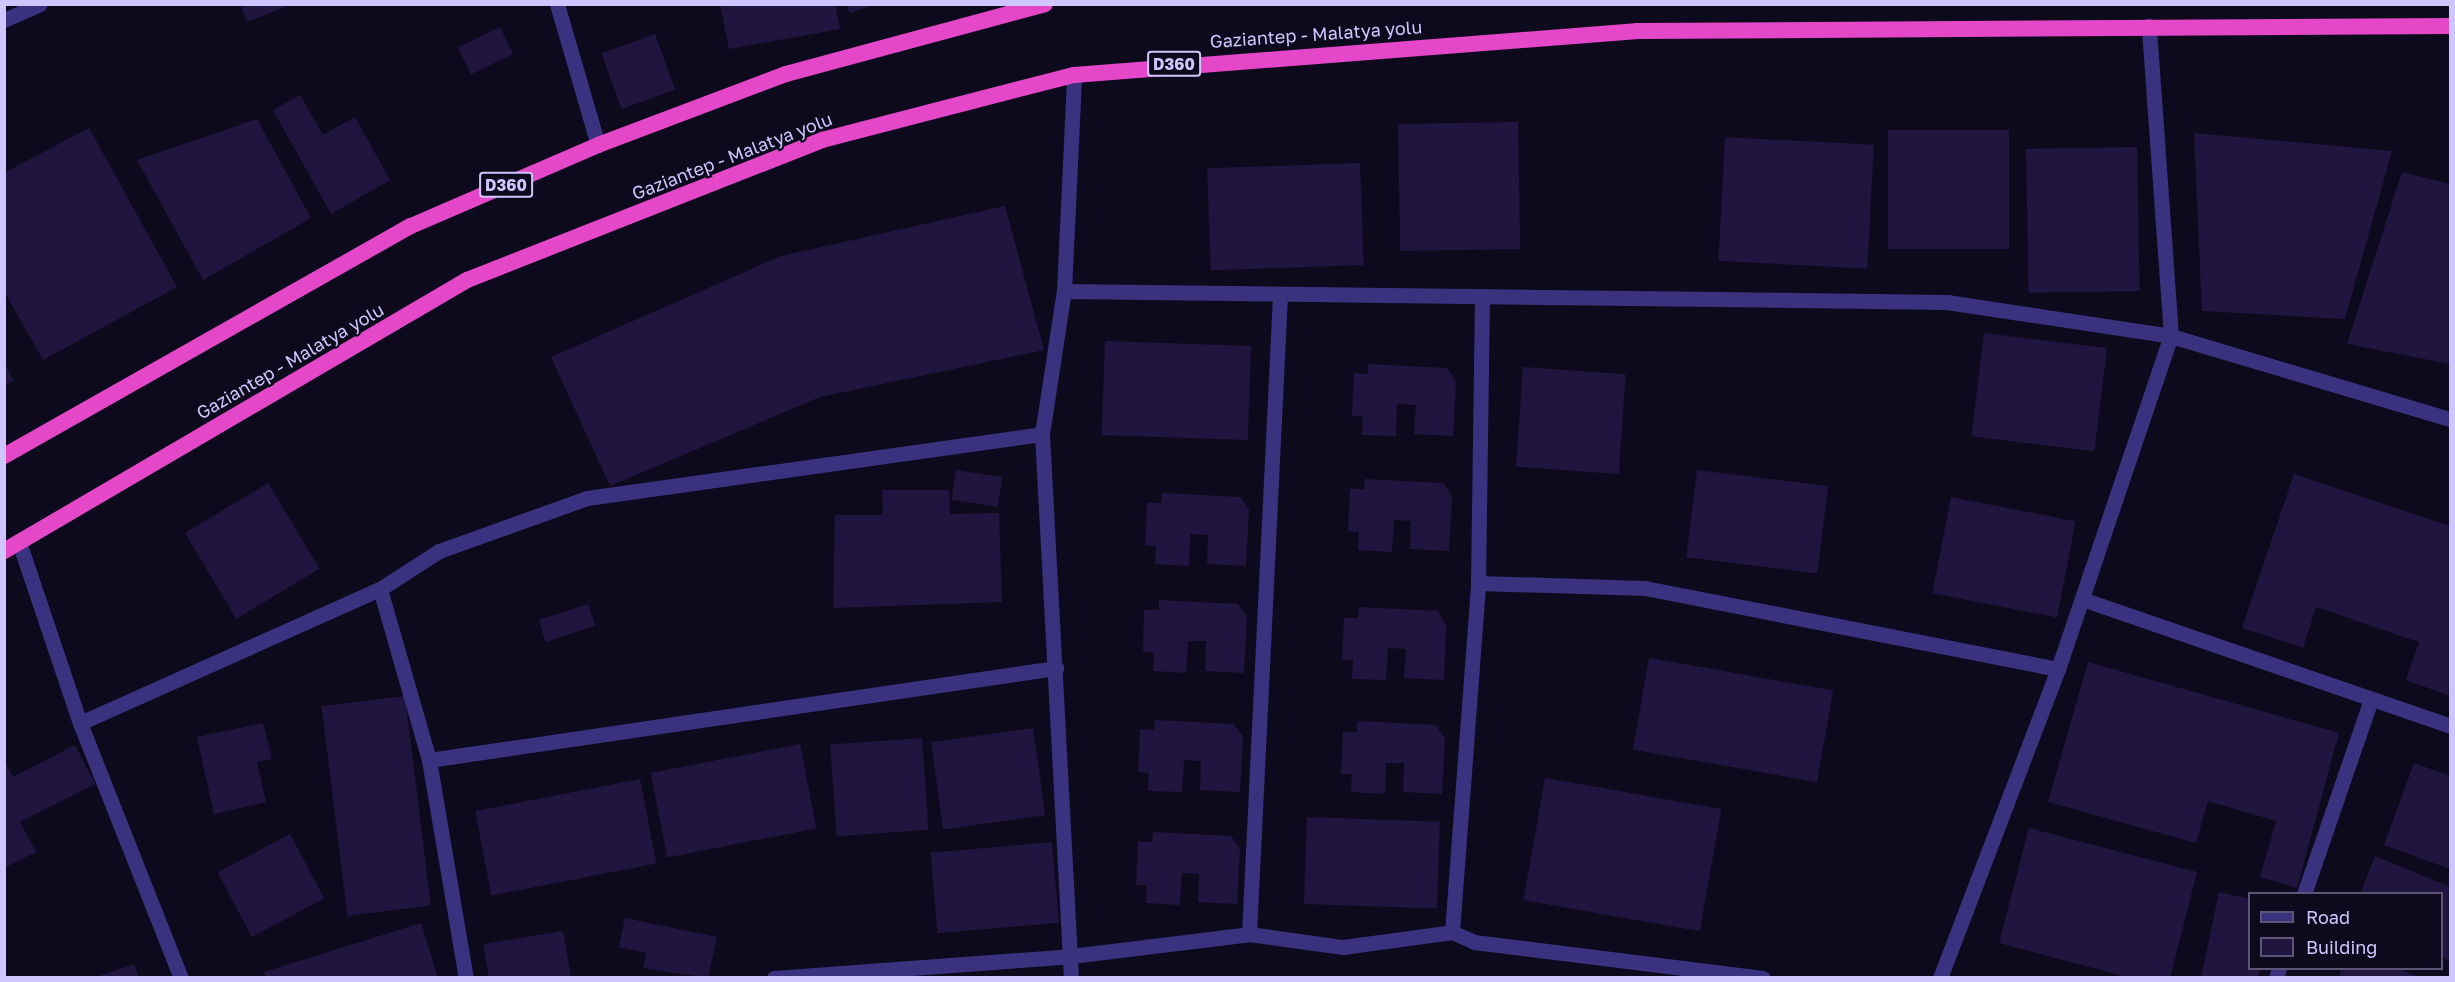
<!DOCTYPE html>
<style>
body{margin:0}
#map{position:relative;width:2455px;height:982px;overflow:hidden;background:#0e0a1d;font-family:"Golos Text",sans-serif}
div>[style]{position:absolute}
.building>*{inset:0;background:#20153e;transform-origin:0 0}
.minor>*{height:15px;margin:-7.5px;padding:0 7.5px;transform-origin:7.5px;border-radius:7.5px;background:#3a327e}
.trunk>*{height:16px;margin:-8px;padding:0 8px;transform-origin:8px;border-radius:8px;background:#e447c7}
span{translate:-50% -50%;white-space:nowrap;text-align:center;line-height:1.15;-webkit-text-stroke:4.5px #0e0a1d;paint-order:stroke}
.shield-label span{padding:2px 4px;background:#0e0a1d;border:2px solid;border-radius:4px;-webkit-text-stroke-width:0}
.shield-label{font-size:16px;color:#d0c6ff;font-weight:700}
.street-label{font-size:18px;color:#d0c6ff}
.frame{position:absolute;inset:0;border:6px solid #d0c6ff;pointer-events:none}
.legend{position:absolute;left:2248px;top:892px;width:195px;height:78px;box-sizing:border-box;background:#0e0a1d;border:2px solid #5c5577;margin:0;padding:8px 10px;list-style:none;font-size:18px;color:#d0c6ff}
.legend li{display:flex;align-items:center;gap:12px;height:30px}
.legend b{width:30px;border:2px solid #5c5577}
</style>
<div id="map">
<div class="building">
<div style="clip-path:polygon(240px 4px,290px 4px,290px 5px,247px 22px)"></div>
<div style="clip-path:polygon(720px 4px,835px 4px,840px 29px,729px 49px)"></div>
<div style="clip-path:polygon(847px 5px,873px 5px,850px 13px)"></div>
<div style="left:500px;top:27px;width:30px;height:47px;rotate:64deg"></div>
<div style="left:655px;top:34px;width:59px;height:57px;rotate:70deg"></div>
<div style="clip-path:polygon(300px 95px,323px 135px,355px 117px,390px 180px,331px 214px,273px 110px)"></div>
<div style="clip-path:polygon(257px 119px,311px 218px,203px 280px,137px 160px)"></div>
<div style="left:1518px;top:122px;width:127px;height:120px;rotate:89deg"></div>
<div style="clip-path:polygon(89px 128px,177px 287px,43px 360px,4px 291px,4px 173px)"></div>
<div style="left:1888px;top:130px;width:121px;height:119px"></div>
<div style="clip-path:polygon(2194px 133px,2392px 151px,2345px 319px,2202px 311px)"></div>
<div style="left:1725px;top:137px;width:149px;height:124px;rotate:3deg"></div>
<div style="left:2137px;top:147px;width:144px;height:111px;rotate:89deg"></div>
<div style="left:1360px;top:163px;width:102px;height:153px;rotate:88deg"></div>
<div style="clip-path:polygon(2402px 172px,2450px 184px,2450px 364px,2347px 344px)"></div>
<div style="clip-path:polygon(1005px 206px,1044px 350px,820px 397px,610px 486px,551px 357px,781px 256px)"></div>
<div style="left:1984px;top:333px;width:124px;height:104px;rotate:7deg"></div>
<div style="left:1105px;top:341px;width:146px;height:94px;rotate:2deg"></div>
<div style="clip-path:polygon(4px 363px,14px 381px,4px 385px)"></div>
<div style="clip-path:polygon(1368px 364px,1447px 368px,1456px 381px,1453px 436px,1414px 434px,1416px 405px,1397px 404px,1396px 436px,1362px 435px,1363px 417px,1352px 416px,1354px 373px,1368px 374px)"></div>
<div style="left:1523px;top:367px;width:103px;height:100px;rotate:4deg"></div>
<div style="left:956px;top:470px;width:47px;height:30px;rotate:9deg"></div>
<div style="left:1697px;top:470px;width:132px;height:88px;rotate:7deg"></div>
<div style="clip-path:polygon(2294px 474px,2450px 526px,2450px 696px,2406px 680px,2419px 642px,2316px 607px,2303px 648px,2242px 628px)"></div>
<div style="clip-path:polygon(1365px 479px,1443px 483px,1452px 496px,1449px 551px,1410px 549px,1411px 521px,1394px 520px,1392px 552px,1358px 550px,1359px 532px,1348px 531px,1350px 489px,1364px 489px)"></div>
<div style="left:268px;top:483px;width:100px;height:97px;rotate:59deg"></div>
<div style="clip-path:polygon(882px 490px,949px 490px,950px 514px,999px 513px,1002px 602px,833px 608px,835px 515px,883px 515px)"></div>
<div style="clip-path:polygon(1162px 493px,1240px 497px,1249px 510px,1246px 566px,1207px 564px,1208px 535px,1190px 534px,1189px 566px,1155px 564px,1156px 546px,1145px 546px,1147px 503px,1161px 503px)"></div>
<div style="left:1951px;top:497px;width:127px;height:98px;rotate:11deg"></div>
<div style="clip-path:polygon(1159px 600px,1238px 604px,1247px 617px,1244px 673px,1205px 671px,1206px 641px,1188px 641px,1186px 673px,1153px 671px,1154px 653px,1143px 652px,1144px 610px,1159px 610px)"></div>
<div style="left:588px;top:604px;width:23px;height:52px;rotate:72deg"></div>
<div style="clip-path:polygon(1359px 607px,1438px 611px,1446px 625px,1444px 680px,1404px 678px,1406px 649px,1388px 648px,1386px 680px,1352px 679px,1353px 660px,1342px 660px,1344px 618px,1358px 618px)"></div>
<div style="left:1649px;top:658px;width:187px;height:93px;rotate:10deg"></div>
<div style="clip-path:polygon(2088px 662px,2339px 733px,2297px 888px,2260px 877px,2276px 821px,2208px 801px,2196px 843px,2048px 802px)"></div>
<div style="left:405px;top:696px;width:211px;height:84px;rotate:83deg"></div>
<div style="clip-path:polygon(1155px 720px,1233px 724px,1243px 736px,1240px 792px,1200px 790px,1201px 761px,1184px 760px,1182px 792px,1148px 791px,1149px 773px,1138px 772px,1140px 729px,1154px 730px)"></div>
<div style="clip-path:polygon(1357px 721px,1436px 725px,1445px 739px,1442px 794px,1403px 792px,1404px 763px,1386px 763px,1385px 794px,1351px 792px,1352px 774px,1341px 774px,1343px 732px,1357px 732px)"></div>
<div style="clip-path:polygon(263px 723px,272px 759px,257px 762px,266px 802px,214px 814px,197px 737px)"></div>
<div style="left:1033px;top:728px;width:88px;height:103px;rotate:82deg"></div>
<div style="left:922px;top:738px;width:92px;height:92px;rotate:86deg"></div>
<div style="left:800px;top:744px;width:86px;height:152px;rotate:79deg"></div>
<div style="clip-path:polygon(75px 745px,95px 784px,20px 822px,36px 852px,4px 868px,4px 761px,13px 777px)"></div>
<div style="clip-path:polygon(2414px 763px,2450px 776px,2450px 869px,2384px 845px)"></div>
<div style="left:1545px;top:778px;width:179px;height:124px;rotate:10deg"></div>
<div style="left:640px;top:779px;width:86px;height:168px;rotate:79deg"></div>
<div style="left:1307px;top:817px;width:133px;height:87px;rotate:2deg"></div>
<div style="clip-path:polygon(2029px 828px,2197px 872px,2170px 978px,2131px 978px,1999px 943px)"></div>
<div style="clip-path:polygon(1153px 832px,1231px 836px,1240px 849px,1237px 904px,1198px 902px,1199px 874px,1182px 873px,1180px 905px,1146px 903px,1147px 885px,1136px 885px,1138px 842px,1152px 842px)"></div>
<div style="left:290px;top:834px;width:73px;height:82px;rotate:62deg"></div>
<div style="left:1052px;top:842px;width:81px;height:122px;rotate:85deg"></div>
<div style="clip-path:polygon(2375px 856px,2450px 887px,2450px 961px,2442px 957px,2442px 894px,2360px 894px)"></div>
<div style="clip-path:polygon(2219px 892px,2250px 899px,2250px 968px,2260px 968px,2258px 978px,2201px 978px)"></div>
<div style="clip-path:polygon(625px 918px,717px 937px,708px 978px,643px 968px,646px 953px,619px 947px)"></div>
<div style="clip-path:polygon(421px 923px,438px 978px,266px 978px,264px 972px)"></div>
<div style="clip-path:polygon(563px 931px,571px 978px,489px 978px,483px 944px)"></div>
<div style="clip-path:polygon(134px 964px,139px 978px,96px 978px,96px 977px)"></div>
<div style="clip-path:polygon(2342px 968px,2396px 968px,2420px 977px,2338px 978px)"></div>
</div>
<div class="minor">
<div style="left:557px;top:4px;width:147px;rotate:73.8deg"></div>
<div style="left:4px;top:20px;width:39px;rotate:-24deg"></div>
<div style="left:1064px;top:291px;width:883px;rotate:0.71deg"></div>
<div style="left:1947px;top:302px;width:227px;rotate:8.6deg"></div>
<div style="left:2171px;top:336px;width:291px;rotate:16.6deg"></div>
<div style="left:19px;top:542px;width:191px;rotate:71.4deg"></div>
<div style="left:80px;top:723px;width:274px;rotate:68.4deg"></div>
<div style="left:1478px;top:583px;width:167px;rotate:1.7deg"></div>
<div style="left:1645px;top:588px;width:421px;rotate:11.1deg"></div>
<div style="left:380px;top:589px;width:178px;rotate:74deg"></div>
<div style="left:429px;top:760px;width:221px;rotate:80.4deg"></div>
<div style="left:2082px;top:599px;width:389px;rotate:19deg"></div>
<div style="left:80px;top:723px;width:329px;rotate:-24.1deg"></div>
<div style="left:380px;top:589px;width:70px;rotate:-32.8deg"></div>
<div style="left:439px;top:551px;width:157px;rotate:-19.7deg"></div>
<div style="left:587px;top:498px;width:459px;rotate:-8deg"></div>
<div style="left:429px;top:760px;width:634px;rotate:-8.35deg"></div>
<div style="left:2304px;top:894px;width:206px;rotate:-71deg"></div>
<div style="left:1452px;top:932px;width:350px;rotate:-85.7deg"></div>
<div style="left:1478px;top:583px;width:287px;rotate:-89.2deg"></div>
<div style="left:1249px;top:934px;width:640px;rotate:-87.22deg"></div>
<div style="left:774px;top:978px;width:298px;rotate:-4.2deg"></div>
<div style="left:1071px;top:956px;width:179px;rotate:-7deg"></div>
<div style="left:1249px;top:934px;width:95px;rotate:7.9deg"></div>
<div style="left:1343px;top:947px;width:110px;rotate:-7.8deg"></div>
<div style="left:1452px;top:932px;width:24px;rotate:24deg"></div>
<div style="left:1474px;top:942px;width:291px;rotate:7.1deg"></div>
<div style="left:1071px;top:978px;width:545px;rotate:-93.05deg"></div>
<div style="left:1042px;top:434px;width:145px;rotate:-81.3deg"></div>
<div style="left:1064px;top:291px;width:216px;rotate:-87.3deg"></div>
<div style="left:1940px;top:978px;width:331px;rotate:-69.1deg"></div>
<div style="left:2058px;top:669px;width:352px;rotate:-71.3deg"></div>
<div style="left:2171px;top:336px;width:311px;rotate:-94.1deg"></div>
<div style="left:2276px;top:978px;width:10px;rotate:-73deg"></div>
</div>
<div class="trunk">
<div style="left:4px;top:456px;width:467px;rotate:-29.5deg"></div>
<div style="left:411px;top:226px;width:204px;rotate:-23.4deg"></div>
<div style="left:598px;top:145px;width:201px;rotate:-20.7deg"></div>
<div style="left:786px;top:74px;width:268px;rotate:-15.1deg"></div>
<div style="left:4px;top:551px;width:536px;rotate:-30.34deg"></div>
<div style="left:467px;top:280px;width:382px;rotate:-21.5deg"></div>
<div style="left:822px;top:140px;width:260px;rotate:-14.5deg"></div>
<div style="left:1074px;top:75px;width:566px;rotate:-4.46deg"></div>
<div style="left:1638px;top:31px;width:812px;rotate:-0.35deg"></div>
</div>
<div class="shield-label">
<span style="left:1174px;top:64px">D360</span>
<span style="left:506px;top:185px">D360</span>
</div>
<div class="street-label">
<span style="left:1316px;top:34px;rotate:-4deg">Gaziantep - Malatya yolu</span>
<span style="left:732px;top:156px;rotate:-21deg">Gaziantep - Malatya yolu</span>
<span style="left:290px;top:361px;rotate:-30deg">Gaziantep - Malatya yolu</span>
</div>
<div class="frame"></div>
<ul class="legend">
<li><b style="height:8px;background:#3a327e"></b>Road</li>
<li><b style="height:16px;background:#20153e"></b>Building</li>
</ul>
</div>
